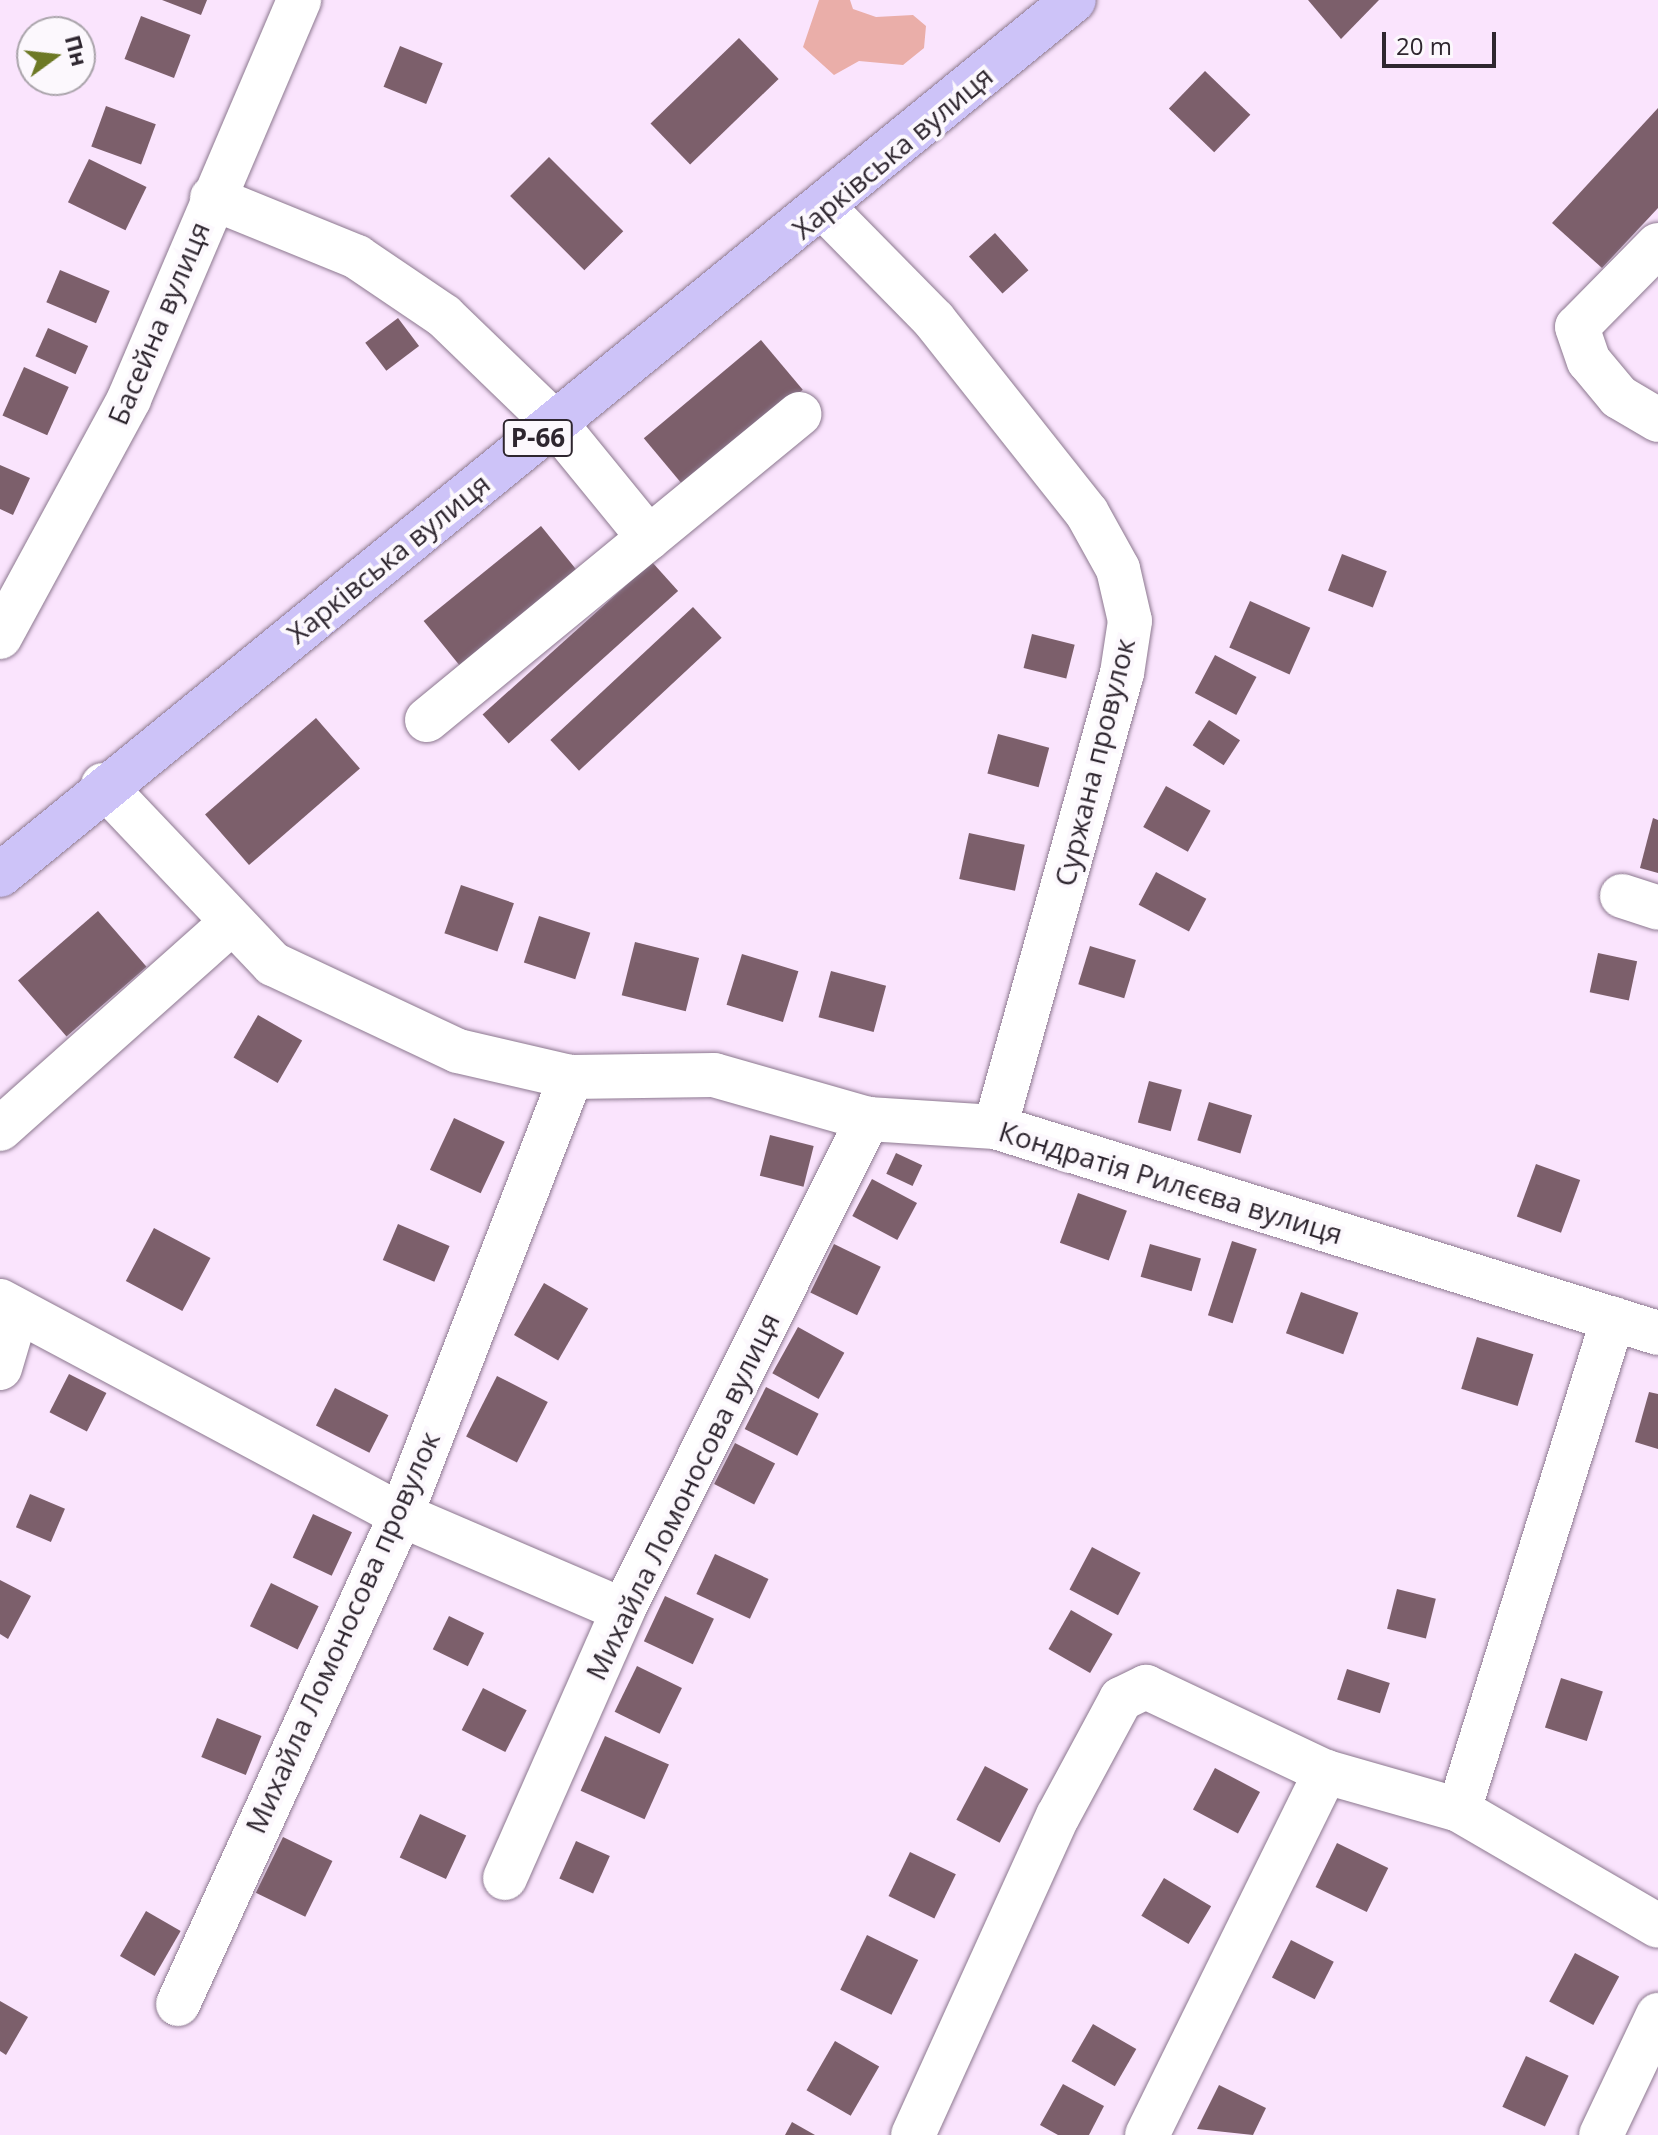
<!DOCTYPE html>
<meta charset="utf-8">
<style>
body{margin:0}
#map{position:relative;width:1658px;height:2135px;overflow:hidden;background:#fae4fd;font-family:"Open Sans",sans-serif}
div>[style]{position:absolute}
.green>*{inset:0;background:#eaaea9}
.building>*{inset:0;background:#7c5f6b;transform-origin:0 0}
.roads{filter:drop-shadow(0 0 2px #8c788f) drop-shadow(0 0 2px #8c788f)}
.minor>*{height:44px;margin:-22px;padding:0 22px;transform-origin:22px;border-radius:22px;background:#fff}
.major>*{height:44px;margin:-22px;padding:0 22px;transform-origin:22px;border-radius:22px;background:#cdc3f8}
span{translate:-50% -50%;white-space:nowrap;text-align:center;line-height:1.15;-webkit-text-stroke:8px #fcf8fd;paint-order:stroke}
.shield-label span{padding:2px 6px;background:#fcf8fd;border:2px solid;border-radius:6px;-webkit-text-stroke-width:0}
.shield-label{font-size:26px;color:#2e262f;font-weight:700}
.street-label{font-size:28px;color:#2e262f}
.north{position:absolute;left:16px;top:16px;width:80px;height:80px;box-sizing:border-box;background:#fcf8fd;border:2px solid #aaa4ab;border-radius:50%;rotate:75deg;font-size:22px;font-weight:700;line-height:32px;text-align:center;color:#2e262f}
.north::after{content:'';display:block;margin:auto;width:28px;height:36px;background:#6d7925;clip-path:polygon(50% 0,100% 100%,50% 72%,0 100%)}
.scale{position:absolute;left:1382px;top:32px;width:114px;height:36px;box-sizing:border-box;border:4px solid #2e262f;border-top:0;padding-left:10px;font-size:24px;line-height:28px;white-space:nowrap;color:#2e262f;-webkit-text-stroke:6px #fcf8fd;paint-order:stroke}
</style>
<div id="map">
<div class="green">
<div style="clip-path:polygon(819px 0,850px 0,853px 9px,876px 17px,913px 15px,926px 26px,924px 48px,903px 65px,859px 61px,834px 75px,803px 47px)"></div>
</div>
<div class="building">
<div style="clip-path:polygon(162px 0,207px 0,201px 15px)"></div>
<div style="clip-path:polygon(1308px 0,1379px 0,1341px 39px)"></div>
<div style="left:141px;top:16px;width:53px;height:46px;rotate:21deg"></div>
<div style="left:739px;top:38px;width:57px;height:123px;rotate:46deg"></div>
<div style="left:400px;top:46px;width:46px;height:44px;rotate:22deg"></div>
<div style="left:1205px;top:71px;width:63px;height:52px;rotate:44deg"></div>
<div style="left:106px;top:106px;width:53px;height:43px;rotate:20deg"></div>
<div style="clip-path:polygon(1658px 108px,1658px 208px,1602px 268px,1552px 223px)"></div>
<div style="left:549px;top:157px;width:105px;height:55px;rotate:45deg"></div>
<div style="left:89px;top:159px;width:64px;height:48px;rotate:26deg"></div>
<div style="left:995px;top:233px;width:50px;height:35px;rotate:48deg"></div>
<div style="left:60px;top:270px;width:54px;height:35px;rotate:23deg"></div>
<div style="left:398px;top:318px;width:35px;height:41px;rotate:53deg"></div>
<div style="left:48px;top:328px;width:44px;height:31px;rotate:24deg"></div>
<div style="left:761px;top:340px;width:65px;height:153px;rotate:50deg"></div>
<div style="left:24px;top:367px;width:49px;height:53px;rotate:24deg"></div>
<div style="clip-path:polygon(0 465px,30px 478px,13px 515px,0 509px)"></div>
<div style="left:541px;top:526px;width:62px;height:151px;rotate:51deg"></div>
<div style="left:1342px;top:554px;width:48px;height:39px;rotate:21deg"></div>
<div style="left:652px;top:562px;width:39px;height:228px;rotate:48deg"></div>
<div style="left:1250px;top:601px;width:66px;height:51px;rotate:24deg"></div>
<div style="left:693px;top:607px;width:42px;height:195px;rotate:47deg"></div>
<div style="left:1032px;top:634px;width:44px;height:35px;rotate:14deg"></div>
<div style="left:1215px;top:655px;width:47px;height:43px;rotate:28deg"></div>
<div style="left:316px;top:718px;width:67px;height:147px;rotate:49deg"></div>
<div style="left:1209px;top:720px;width:37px;height:30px;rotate:33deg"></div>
<div style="left:998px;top:734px;width:53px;height:41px;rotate:15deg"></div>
<div style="left:1166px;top:786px;width:51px;height:47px;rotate:29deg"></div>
<div style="clip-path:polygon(1653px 818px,1658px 820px,1658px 873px,1640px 868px)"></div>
<div style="left:969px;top:833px;width:57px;height:47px;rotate:12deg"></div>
<div style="left:1156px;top:872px;width:57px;height:37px;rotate:28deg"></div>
<div style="left:461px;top:885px;width:56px;height:51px;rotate:19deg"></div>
<div style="left:98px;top:911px;width:74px;height:106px;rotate:49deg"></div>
<div style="left:539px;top:916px;width:54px;height:49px;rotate:18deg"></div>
<div style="left:635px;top:942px;width:66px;height:55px;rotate:14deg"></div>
<div style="left:1090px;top:946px;width:48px;height:40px;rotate:17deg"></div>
<div style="left:1598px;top:953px;width:40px;height:40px;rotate:12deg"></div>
<div style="left:742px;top:954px;width:59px;height:53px;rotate:17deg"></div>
<div style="left:831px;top:971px;width:57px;height:48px;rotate:15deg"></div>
<div style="left:258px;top:1015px;width:51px;height:49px;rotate:30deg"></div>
<div style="left:1149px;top:1081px;width:34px;height:43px;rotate:15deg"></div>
<div style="left:1209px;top:1102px;width:45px;height:40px;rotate:17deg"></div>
<div style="left:454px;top:1118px;width:56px;height:57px;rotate:25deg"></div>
<div style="left:770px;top:1135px;width:45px;height:42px;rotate:14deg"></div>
<div style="left:896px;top:1153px;width:29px;height:23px;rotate:25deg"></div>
<div style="left:1536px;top:1164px;width:47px;height:56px;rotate:20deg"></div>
<div style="left:872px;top:1179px;width:51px;height:42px;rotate:28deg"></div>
<div style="left:1078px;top:1193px;width:52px;height:53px;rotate:20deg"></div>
<div style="left:398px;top:1224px;width:56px;height:39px;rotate:23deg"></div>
<div style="left:154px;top:1228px;width:64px;height:60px;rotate:28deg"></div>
<div style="left:1232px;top:1241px;width:26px;height:78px;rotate:18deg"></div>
<div style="left:834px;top:1244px;width:52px;height:54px;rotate:26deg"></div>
<div style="left:1150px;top:1244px;width:53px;height:34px;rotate:16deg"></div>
<div style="left:544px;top:1283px;width:51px;height:60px;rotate:30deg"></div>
<div style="left:1301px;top:1292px;width:61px;height:44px;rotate:20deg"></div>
<div style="left:798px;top:1327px;width:53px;height:53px;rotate:29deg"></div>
<div style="left:1477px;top:1337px;width:59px;height:54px;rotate:17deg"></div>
<div style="left:69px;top:1374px;width:42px;height:43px;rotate:27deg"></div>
<div style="left:497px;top:1376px;width:57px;height:68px;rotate:27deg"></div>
<div style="left:766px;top:1387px;width:59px;height:47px;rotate:27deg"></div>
<div style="left:335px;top:1388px;width:60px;height:42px;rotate:27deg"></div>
<div style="clip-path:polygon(1649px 1392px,1658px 1394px,1658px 1449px,1635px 1442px)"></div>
<div style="left:735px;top:1443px;width:45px;height:46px;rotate:27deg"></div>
<div style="left:30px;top:1494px;width:38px;height:36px;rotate:23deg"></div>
<div style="left:313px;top:1514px;width:43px;height:48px;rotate:25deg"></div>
<div style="left:1092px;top:1547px;width:55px;height:48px;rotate:28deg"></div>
<div style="left:715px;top:1554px;width:59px;height:44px;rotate:25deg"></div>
<div style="clip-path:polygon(0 1580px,31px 1596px,8px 1639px,0 1634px)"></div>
<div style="left:271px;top:1583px;width:53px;height:48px;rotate:26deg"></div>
<div style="left:1397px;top:1589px;width:40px;height:41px;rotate:14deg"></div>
<div style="left:665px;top:1596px;width:54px;height:50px;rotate:25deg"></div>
<div style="left:1071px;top:1610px;width:48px;height:45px;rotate:30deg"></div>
<div style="left:449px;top:1616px;width:39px;height:37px;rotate:26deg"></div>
<div style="left:637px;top:1666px;width:50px;height:51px;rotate:26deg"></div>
<div style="left:1347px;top:1669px;width:45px;height:32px;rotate:18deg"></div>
<div style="left:1561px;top:1678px;width:44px;height:52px;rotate:18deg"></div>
<div style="left:483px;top:1688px;width:49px;height:47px;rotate:27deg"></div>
<div style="left:217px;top:1718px;width:48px;height:42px;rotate:22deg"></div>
<div style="left:605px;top:1736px;width:70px;height:60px;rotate:24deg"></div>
<div style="left:985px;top:1766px;width:49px;height:61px;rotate:28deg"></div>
<div style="left:1215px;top:1768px;width:51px;height:47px;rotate:28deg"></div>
<div style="left:420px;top:1814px;width:51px;height:48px;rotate:25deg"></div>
<div style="left:283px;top:1837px;width:55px;height:62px;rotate:26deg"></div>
<div style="left:576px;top:1841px;width:37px;height:41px;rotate:24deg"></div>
<div style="left:1337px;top:1843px;width:57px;height:49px;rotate:26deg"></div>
<div style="left:910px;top:1852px;width:51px;height:49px;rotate:26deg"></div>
<div style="left:1164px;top:1878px;width:55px;height:44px;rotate:31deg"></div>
<div style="left:146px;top:1911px;width:40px;height:52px;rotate:30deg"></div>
<div style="left:867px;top:1935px;width:57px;height:61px;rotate:26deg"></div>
<div style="left:1291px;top:1940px;width:48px;height:42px;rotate:27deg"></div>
<div style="left:1575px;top:1953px;width:50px;height:55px;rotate:28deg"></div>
<div style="clip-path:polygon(0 2001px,28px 2017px,6px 2055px,0 2051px)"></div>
<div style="left:1093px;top:2024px;width:50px;height:43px;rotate:30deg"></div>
<div style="left:835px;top:2041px;width:51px;height:57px;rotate:30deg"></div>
<div style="left:1526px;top:2056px;width:47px;height:56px;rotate:25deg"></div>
<div style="clip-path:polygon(1063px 2084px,1104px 2106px,1089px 2135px,1058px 2135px,1040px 2125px)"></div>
<div style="clip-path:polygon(1219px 2085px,1266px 2108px,1253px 2135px,1197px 2129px)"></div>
<div style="clip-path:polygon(792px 2122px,815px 2135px,785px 2135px)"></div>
</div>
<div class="roads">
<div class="minor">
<div style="left:212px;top:198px;width:157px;rotate:22.1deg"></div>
<div style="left:357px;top:257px;width:105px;rotate:34.1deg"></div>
<div style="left:444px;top:316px;width:156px;rotate:44deg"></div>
<div style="left:556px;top:424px;width:147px;rotate:50.8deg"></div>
<div style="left:824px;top:208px;width:157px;rotate:45.5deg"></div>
<div style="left:934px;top:320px;width:246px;rotate:51.6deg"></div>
<div style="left:1087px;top:513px;width:64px;rotate:61deg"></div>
<div style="left:1118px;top:569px;width:53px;rotate:77deg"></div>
<div style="left:1130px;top:621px;width:53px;rotate:98.7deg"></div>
<div style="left:1122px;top:673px;width:471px;rotate:105.6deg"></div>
<div style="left:1658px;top:245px;width:115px;rotate:134.6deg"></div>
<div style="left:1577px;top:327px;width:36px;rotate:71deg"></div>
<div style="left:1589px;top:361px;width:47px;rotate:50.2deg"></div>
<div style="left:1619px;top:397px;width:45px;rotate:30.5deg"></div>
<div style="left:0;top:637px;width:271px;rotate:-61.5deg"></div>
<div style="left:129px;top:399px;width:434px;rotate:-66.9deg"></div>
<div style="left:427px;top:720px;width:482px;rotate:-39.4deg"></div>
<div style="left:103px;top:785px;width:247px;rotate:46.5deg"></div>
<div style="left:273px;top:964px;width:204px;rotate:25.2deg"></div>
<div style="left:458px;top:1051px;width:116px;rotate:13deg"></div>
<div style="left:571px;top:1077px;width:143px;rotate:-0.8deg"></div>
<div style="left:714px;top:1075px;width:160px;rotate:15.9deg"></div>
<div style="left:868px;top:1119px;width:127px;rotate:3.6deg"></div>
<div style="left:995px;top:1127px;width:694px;rotate:17.26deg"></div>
<div style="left:1622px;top:896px;width:38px;rotate:18deg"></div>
<div style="left:0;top:1129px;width:308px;rotate:-41.7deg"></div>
<div style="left:0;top:1301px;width:455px;rotate:28.1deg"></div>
<div style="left:401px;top:1515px;width:241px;rotate:23.2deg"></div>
<div style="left:0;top:1368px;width:56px;rotate:-73.5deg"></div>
<div style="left:1459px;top:1810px;width:515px;rotate:-72.59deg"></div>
<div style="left:505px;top:1878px;width:293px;rotate:-66.2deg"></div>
<div style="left:623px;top:1610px;width:549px;rotate:-63.48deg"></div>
<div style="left:178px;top:2004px;width:537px;rotate:-65.49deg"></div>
<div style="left:401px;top:1515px;width:470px;rotate:-68.8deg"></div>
<div style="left:913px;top:2135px;width:350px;rotate:-65.6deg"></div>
<div style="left:1058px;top:1816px;width:133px;rotate:-61.7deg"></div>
<div style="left:1121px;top:1699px;width:28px;rotate:-26deg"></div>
<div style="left:1146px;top:1687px;width:199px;rotate:25.3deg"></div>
<div style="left:1326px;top:1772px;width:138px;rotate:15.9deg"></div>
<div style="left:1459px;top:1810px;width:230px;rotate:30.2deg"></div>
<div style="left:1147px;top:2135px;width:405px;rotate:-63.8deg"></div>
<div style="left:1601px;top:2135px;width:133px;rotate:-64.6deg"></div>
</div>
<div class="major">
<div style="left:0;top:875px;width:1385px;rotate:-39.17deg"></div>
</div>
</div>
<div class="shield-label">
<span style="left:538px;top:438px">Р-66</span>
</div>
<div class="street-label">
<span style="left:892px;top:152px;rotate:-40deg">Харківська вулиця</span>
<span style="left:158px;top:323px;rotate:-67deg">Басейна вулиця</span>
<span style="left:388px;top:558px;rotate:-39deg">Харківська вулиця</span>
<span style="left:1094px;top:762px;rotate:-76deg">Суржана провулок</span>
<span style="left:1171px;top:1182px;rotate:17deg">Кондратія Рилєєва вулиця</span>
<span style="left:682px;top:1496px;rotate:-64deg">Михайла Ломоносова вулиця</span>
<span style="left:342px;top:1632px;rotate:-66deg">Михайла Ломоносова провулок</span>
</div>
<div class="north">Пн</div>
<div class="scale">20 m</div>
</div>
